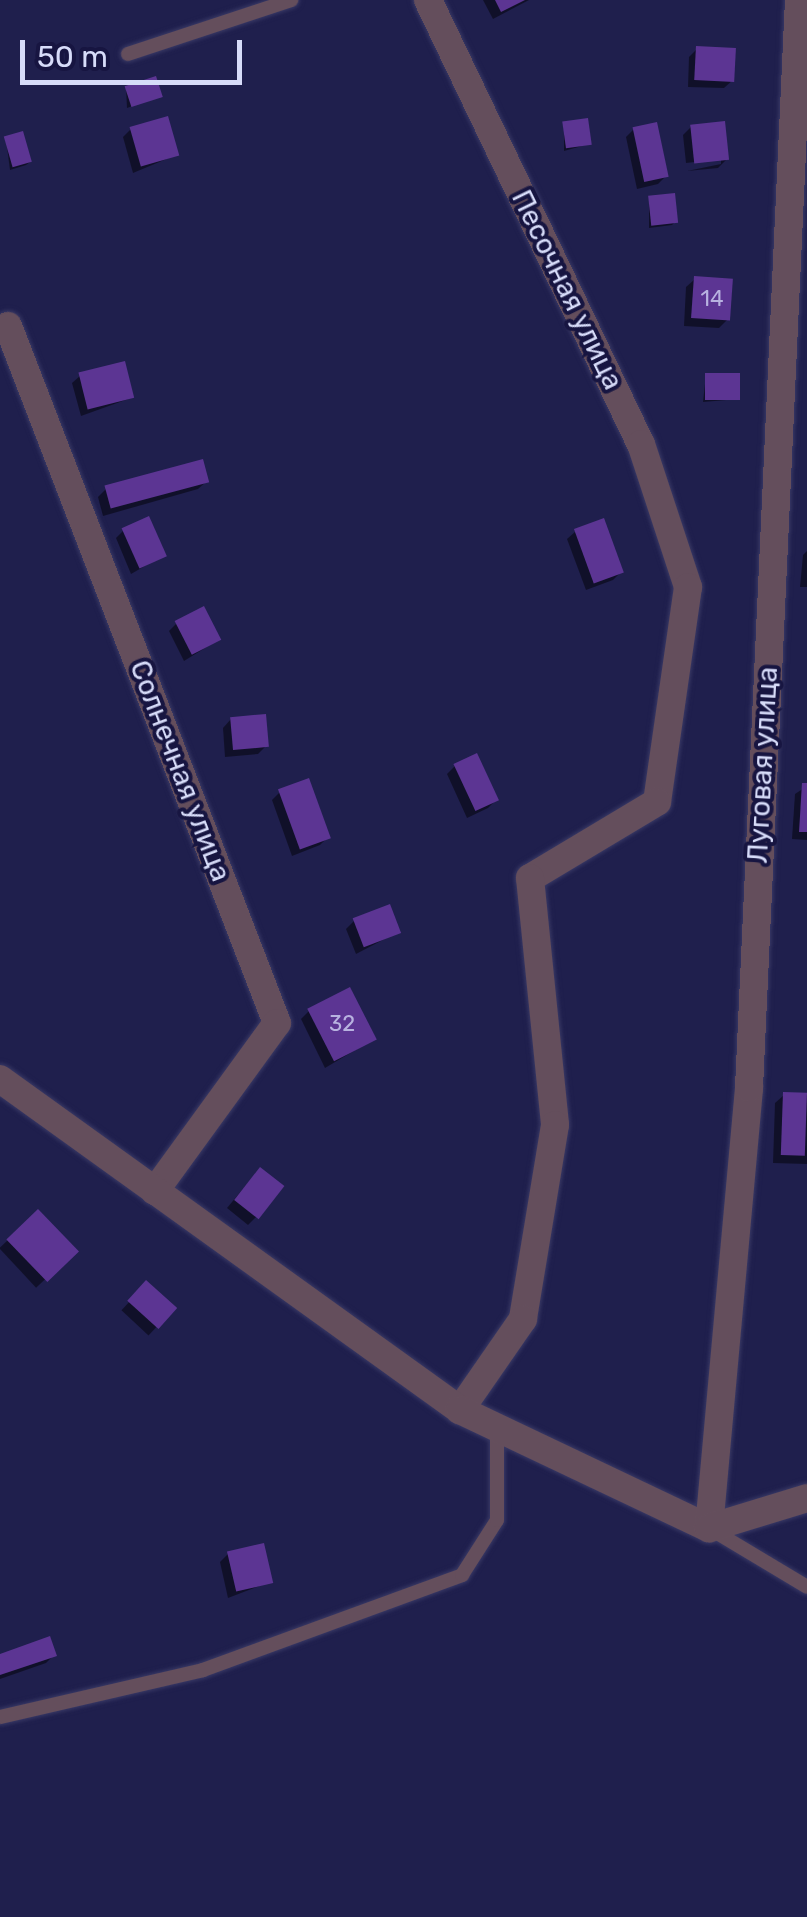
<!DOCTYPE html>
<meta charset="utf-8">
<style>
body{margin:0}
#map{position:relative;width:807px;height:1917px;overflow:hidden;background:#1f1f4d;font-family:Rubik,sans-serif}
div>[style]{position:absolute}
.shadow>*{inset:0;background:#0007;transform-origin:0 0}
.building>*{inset:0;background:#5c3593;transform-origin:0 0}
.roads{filter:drop-shadow(0 0 2px #393965) drop-shadow(0 0 2px #393965)}
.service>*{height:14px;margin:-7px;padding:0 7px;transform-origin:7px;border-radius:7px;background:#644e5c}
.minor>*{height:28px;margin:-14px;padding:0 14px;transform-origin:14px;border-radius:14px;background:#644e5c}
span{translate:-50% -50%;white-space:nowrap;text-align:center;line-height:1.15;-webkit-text-stroke:8px #171541;paint-order:stroke}
.number-label{font-size:22px;color:#b8b2e0}
.number-label span{-webkit-text-stroke-width:0}
.street-label{font-size:28px;color:#d7dcf9}
.scale{position:absolute;left:20px;top:40px;width:222px;height:45px;box-sizing:border-box;border:5px solid #d7dcf9;border-top:0;padding-left:12px;font-size:30px;line-height:35px;white-space:nowrap;color:#d7dcf9;-webkit-text-stroke:8px #171541;paint-order:stroke}
</style>
<div id="map">
<div class="shadow">
<div style="clip-path:polygon(483px 0,529px 0,493px 19px)"></div>
<div style="clip-path:polygon(697px 49px,733px 80px,724px 88px,688px 87px,689px 57px)"></div>
<div style="clip-path:polygon(126px 87px,160px 96px,127px 108px)"></div>
<div style="clip-path:polygon(564px 124px,589px 144px,564px 151px)"></div>
<div style="clip-path:polygon(691px 127px,726px 160px,718px 168px,687px 171px,721px 164px,721px 159px,686px 163px,683px 135px)"></div>
<div style="clip-path:polygon(131px 129px,176px 155px,133px 173px,123px 137px)"></div>
<div style="clip-path:polygon(634px 129px,666px 176px,658px 184px,637px 189px,626px 137px)"></div>
<div style="clip-path:polygon(6px 139px,30px 162px,26px 165px,10px 170px)"></div>
<div style="clip-path:polygon(649px 198px,675px 222px,672px 225px,649px 228px)"></div>
<div style="clip-path:polygon(695px 279px,727px 320px,719px 328px,684px 326px,686px 287px)"></div>
<div style="clip-path:polygon(81px 375px,131px 398px,81px 416px,72px 383px)"></div>
<div style="clip-path:polygon(706px 375px,738px 399px,703px 402px)"></div>
<div style="clip-path:polygon(207px 481px,198px 489px,103px 516px,98px 497px,106px 489px)"></div>
<div style="clip-path:polygon(124px 530px,164px 555px,131px 574px,116px 538px)"></div>
<div style="clip-path:polygon(576px 531px,621px 572px,613px 580px,586px 590px,567px 539px)"></div>
<div style="clip-path:polygon(807px 551px,807px 587px,800px 587px,803px 555px)"></div>
<div style="clip-path:polygon(177px 623px,218px 640px,184px 661px,169px 631px)"></div>
<div style="clip-path:polygon(231px 719px,266px 746px,258px 754px,225px 757px,223px 728px)"></div>
<div style="clip-path:polygon(455px 766px,496px 800px,488px 808px,467px 818px,447px 774px)"></div>
<div style="clip-path:polygon(807px 786px,807px 840px,792px 839px,795px 794px)"></div>
<div style="clip-path:polygon(280px 792px,328px 837px,320px 845px,292px 856px,272px 800px)"></div>
<div style="clip-path:polygon(354px 921px,398px 932px,356px 954px,346px 929px)"></div>
<div style="clip-path:polygon(309px 1011px,374px 1039px,325px 1068px,301px 1019px)"></div>
<div style="clip-path:polygon(784px 1095px,807px 1095px,807px 1164px,773px 1163px,775px 1103px)"></div>
<div style="clip-path:polygon(252px 1178px,256px 1217px,248px 1225px,227px 1208px)"></div>
<div style="left:38px;top:1212px;width:54px;height:53px;rotate:47deg"></div>
<div style="left:146px;top:1284px;width:37px;height:36px;rotate:43deg"></div>
<div style="clip-path:polygon(228px 1554px,270px 1582px,228px 1598px,220px 1562px)"></div>
<div style="clip-path:polygon(54px 1655px,46px 1663px,0 1679px,0 1657px)"></div>
</div>
<div class="building">
<div style="clip-path:polygon(495px 0,525px 0,501px 12px)"></div>
<div style="left:696px;top:46px;width:40px;height:34px;rotate:3deg"></div>
<div style="left:156px;top:76px;width:22px;height:33px;rotate:72deg"></div>
<div style="left:168px;top:116px;width:41px;height:40px;rotate:74deg"></div>
<div style="left:588px;top:118px;width:27px;height:26px;rotate:82deg"></div>
<div style="left:725px;top:121px;width:39px;height:35px;rotate:84deg"></div>
<div style="left:657px;top:122px;width:56px;height:25px;rotate:78deg"></div>
<div style="left:23px;top:131px;width:32px;height:20px;rotate:74deg"></div>
<div style="left:675px;top:193px;width:30px;height:27px;rotate:84deg"></div>
<div style="left:694px;top:276px;width:39px;height:42px;rotate:4deg"></div>
<div style="left:125px;top:361px;width:38px;height:48px;rotate:76deg"></div>
<div style="left:705px;top:373px;width:35px;height:27px"></div>
<div style="left:203px;top:459px;width:24px;height:102px;rotate:75deg"></div>
<div style="left:149px;top:516px;width:44px;height:30px;rotate:66deg"></div>
<div style="left:604px;top:518px;width:58px;height:32px;rotate:70deg"></div>
<div style="left:204px;top:606px;width:38px;height:33px;rotate:63deg"></div>
<div style="left:266px;top:714px;width:33px;height:36px;rotate:85deg"></div>
<div style="left:477px;top:753px;width:52px;height:26px;rotate:65deg"></div>
<div style="left:309px;top:778px;width:64px;height:33px;rotate:70deg"></div>
<div style="clip-path:polygon(802px 783px,807px 783px,807px 832px,799px 832px)"></div>
<div style="left:390px;top:904px;width:31px;height:40px;rotate:69deg"></div>
<div style="left:350px;top:987px;width:59px;height:48px;rotate:63deg"></div>
<div style="left:783px;top:1092px;width:24px;height:63px;rotate:2deg"></div>
<div style="left:260px;top:1167px;width:31px;height:42px;rotate:38deg"></div>
<div style="left:38px;top:1209px;width:59px;height:44px;rotate:46deg"></div>
<div style="left:146px;top:1280px;width:42px;height:28px;rotate:42deg"></div>
<div style="left:264px;top:1543px;width:41px;height:38px;rotate:77deg"></div>
<div style="clip-path:polygon(50px 1636px,57px 1656px,0 1675px,0 1654px)"></div>
</div>
<div class="roads">
<div class="service">
<div style="left:128px;top:54px;width:172px;rotate:-18.3deg"></div>
<div style="left:709px;top:1528px;width:114px;rotate:31deg"></div>
<div style="left:0;top:1717px;width:208px;rotate:-13deg"></div>
<div style="left:203px;top:1670px;width:276px;rotate:-20.1deg"></div>
<div style="left:462px;top:1575px;width:65px;rotate:-57.5deg"></div>
<div style="left:497px;top:1520px;width:94px;rotate:-90deg"></div>
</div>
<div class="minor">
<div style="left:428px;top:0;width:492px;rotate:64.4deg"></div>
<div style="left:641px;top:444px;width:151px;rotate:71.8deg"></div>
<div style="left:688px;top:587px;width:217px;rotate:98.2deg"></div>
<div style="left:657px;top:802px;width:148px;rotate:149.1deg"></div>
<div style="left:530px;top:878px;width:248px;rotate:84.2deg"></div>
<div style="left:555px;top:1125px;width:197px;rotate:99.4deg"></div>
<div style="left:523px;top:1319px;width:111px;rotate:124.7deg"></div>
<div style="left:8px;top:326px;width:747px;rotate:68.9deg"></div>
<div style="left:277px;top:1023px;width:208px;rotate:126deg"></div>
<div style="left:0;top:1079px;width:567px;rotate:35.74deg"></div>
<div style="left:460px;top:1410px;width:276px;rotate:25.4deg"></div>
<div style="left:709px;top:1528px;width:442px;rotate:-84.8deg"></div>
<div style="left:749px;top:1088px;width:1089px;rotate:-87.37deg"></div>
<div style="left:709px;top:1528px;width:102px;rotate:-17deg"></div>
</div>
</div>
<div class="number-label">
<span style="left:712px;top:299px">14</span>
<span style="left:342px;top:1024px">32</span>
</div>
<div class="street-label">
<span style="left:567px;top:290px;rotate:64deg">Песочная улица</span>
<span style="left:763px;top:765px;rotate:-87deg">Луговая улица</span>
<span style="left:180px;top:771px;rotate:69deg">Солнечная улица</span>
</div>
<div class="scale">50 m</div>
</div>
